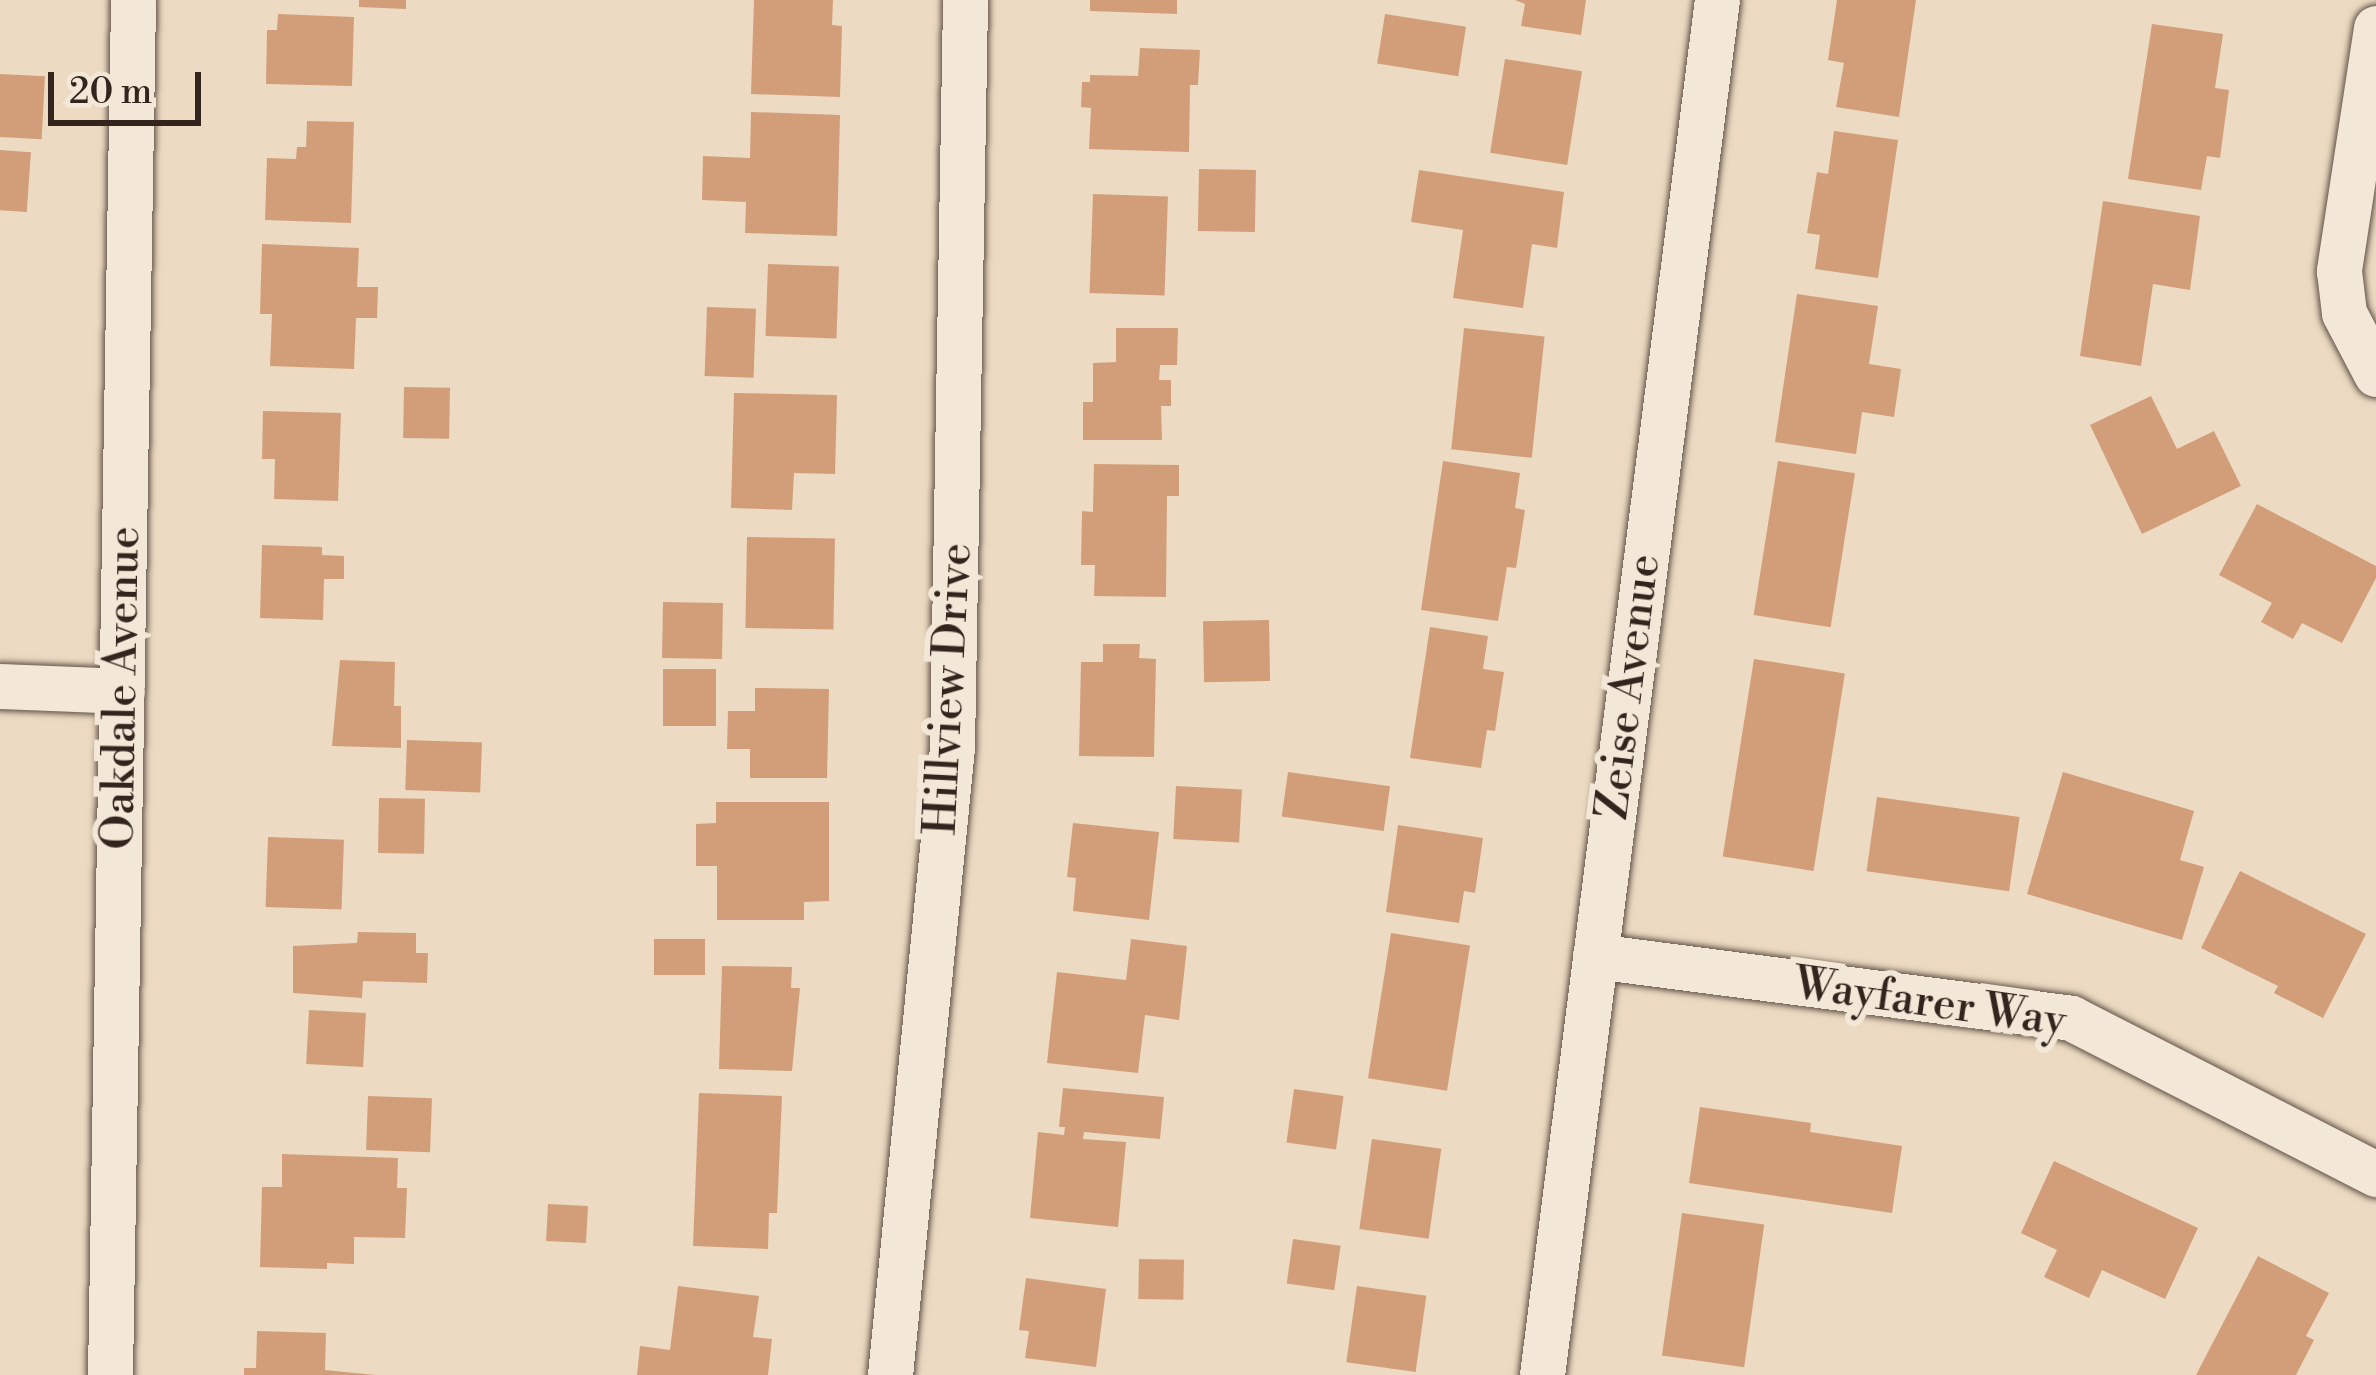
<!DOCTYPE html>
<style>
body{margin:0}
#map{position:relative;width:2376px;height:1375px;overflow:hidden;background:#ecdbc2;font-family:"Libre Bodoni",serif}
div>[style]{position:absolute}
.building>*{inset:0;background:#d29e79;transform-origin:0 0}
.roads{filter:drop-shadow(0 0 3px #615247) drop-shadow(0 0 3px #615247)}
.street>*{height:45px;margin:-22.5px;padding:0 22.5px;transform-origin:22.5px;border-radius:22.5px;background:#f3e8d7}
span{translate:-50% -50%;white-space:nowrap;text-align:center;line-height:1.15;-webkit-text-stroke:12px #f3e8d7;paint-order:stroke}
.street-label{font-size:45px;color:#33251e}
.scale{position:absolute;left:48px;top:72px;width:153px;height:54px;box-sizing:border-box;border:6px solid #33251e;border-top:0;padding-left:15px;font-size:36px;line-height:42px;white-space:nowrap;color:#33251e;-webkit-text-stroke:9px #f3e8d7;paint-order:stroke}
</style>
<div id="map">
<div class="building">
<div style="clip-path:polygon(359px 0,406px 0,406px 9px,359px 7px)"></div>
<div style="clip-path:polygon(754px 0,833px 0,832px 25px,842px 26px,840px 97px,751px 94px)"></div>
<div style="clip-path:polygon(1090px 0,1177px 0,1177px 14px,1090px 11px)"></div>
<div style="clip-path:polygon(1515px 0,1586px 0,1581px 35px,1521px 26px,1525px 4px)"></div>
<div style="clip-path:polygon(1837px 0,1916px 0,1899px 117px,1836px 107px,1844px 63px,1828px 60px)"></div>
<div style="clip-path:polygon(278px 14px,354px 17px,352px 86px,266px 84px,267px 30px,277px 30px)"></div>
<div style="left:1385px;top:14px;width:82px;height:50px;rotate:9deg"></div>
<div style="clip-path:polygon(2152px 24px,2223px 34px,2215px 88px,2229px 90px,2220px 158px,2207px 156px,2201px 190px,2128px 179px)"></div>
<div style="clip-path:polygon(1140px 48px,1200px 50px,1198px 85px,1190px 85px,1189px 152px,1089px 149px,1091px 108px,1081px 107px,1082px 82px,1090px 82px,1090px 75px,1138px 76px)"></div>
<div style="left:1505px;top:59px;width:78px;height:95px;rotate:9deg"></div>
<div style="left:0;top:74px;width:45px;height:63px;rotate:3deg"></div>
<div style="clip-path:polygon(751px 112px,840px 115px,837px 236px,745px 233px,746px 202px,702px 200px,703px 156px,750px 158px)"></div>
<div style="clip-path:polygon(307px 121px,354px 122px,351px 223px,265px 220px,267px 158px,296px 159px,297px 147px,306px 147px)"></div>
<div style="clip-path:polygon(1834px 131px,1898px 140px,1878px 278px,1815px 269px,1820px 235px,1807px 233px,1817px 172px,1828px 174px)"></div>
<div style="left:0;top:150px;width:31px;height:60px;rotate:4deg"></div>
<div style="left:1199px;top:169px;width:57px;height:62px;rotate:1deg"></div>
<div style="clip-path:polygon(1419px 170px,1564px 192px,1557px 248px,1532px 244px,1523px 308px,1453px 298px,1463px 230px,1411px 222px)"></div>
<div style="left:1093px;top:194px;width:75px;height:99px;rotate:2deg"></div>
<div style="clip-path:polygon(2103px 201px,2200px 216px,2190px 290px,2153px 284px,2141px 366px,2080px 356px)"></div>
<div style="clip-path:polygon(262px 244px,359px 248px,357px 287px,378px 287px,377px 318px,356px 318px,354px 369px,270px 366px,272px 314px,260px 314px)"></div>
<div style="left:768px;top:264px;width:71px;height:72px;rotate:2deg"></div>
<div style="clip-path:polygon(1797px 294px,1878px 306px,1869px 364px,1901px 369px,1894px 417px,1862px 412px,1856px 454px,1775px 442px)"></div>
<div style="left:707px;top:307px;width:49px;height:69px;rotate:2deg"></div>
<div style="clip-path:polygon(1116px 328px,1178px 328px,1177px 365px,1160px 365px,1159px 380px,1171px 380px,1171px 406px,1161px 406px,1162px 440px,1083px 440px,1083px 402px,1093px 402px,1093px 363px,1116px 362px)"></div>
<div style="left:1464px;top:328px;width:81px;height:122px;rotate:6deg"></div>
<div style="left:404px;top:387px;width:46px;height:51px;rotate:1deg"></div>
<div style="clip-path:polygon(734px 393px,837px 395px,835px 474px,794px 473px,792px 510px,731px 508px)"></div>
<div style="clip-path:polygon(2151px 396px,2177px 449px,2214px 431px,2241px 486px,2142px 534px,2090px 425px)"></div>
<div style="clip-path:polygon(263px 411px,341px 413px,338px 501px,274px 499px,275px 459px,262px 459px)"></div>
<div style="clip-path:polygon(1443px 461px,1520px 473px,1515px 508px,1525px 510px,1516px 568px,1507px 567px,1498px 621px,1421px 610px)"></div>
<div style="left:1778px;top:461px;width:78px;height:156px;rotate:9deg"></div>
<div style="clip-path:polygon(1094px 464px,1179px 465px,1179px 496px,1167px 496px,1166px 597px,1094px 596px,1095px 565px,1081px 565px,1082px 511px,1093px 512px)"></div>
<div style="clip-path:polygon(2257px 504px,2376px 566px,2376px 578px,2342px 643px,2302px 623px,2293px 639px,2261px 622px,2272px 603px,2219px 575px)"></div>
<div style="left:747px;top:537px;width:88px;height:91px;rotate:1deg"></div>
<div style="clip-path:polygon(262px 545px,322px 547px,322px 555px,344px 556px,344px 579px,324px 579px,323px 620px,260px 618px)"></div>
<div style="left:663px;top:602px;width:60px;height:56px;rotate:1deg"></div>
<div style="left:1269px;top:620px;width:61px;height:66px;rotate:89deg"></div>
<div style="clip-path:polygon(1430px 627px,1488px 636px,1483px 669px,1504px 672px,1495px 731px,1487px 730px,1481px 768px,1410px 758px)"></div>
<div style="clip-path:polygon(1103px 644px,1140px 644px,1139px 658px,1156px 659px,1154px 757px,1079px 756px,1081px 662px,1103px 662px)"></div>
<div style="left:1754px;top:659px;width:92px;height:200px;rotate:9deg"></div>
<div style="clip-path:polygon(340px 660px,395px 662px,394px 706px,401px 706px,401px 748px,332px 746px)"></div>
<div style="left:663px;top:669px;width:53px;height:57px"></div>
<div style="clip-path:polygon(755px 688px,829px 689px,827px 778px,750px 778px,750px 749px,727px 749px,728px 711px,755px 711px)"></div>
<div style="left:407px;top:740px;width:75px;height:50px;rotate:2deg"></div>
<div style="left:1288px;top:772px;width:103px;height:45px;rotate:8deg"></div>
<div style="clip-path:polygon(2063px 772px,2194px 811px,2180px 860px,2204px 867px,2182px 940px,2027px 894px)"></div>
<div style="left:1176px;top:786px;width:66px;height:53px;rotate:3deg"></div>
<div style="left:1877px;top:797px;width:144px;height:75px;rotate:8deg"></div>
<div style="left:379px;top:798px;width:46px;height:55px;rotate:1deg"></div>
<div style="clip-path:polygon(716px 802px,829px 802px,829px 901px,804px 902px,804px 920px,717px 920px,717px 866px,696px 866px,696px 824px,716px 823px)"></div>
<div style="clip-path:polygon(1073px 823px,1159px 832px,1149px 920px,1073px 911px,1076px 878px,1067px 877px)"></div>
<div style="clip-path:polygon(1398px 825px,1483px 838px,1475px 893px,1464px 891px,1459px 923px,1386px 912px)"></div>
<div style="left:268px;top:837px;width:76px;height:70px;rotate:2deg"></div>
<div style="clip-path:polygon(2240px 871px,2366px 934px,2323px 1018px,2274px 993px,2278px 986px,2201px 948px)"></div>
<div style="clip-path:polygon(358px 932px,416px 933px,416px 953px,428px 953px,427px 983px,363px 981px,362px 998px,293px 993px,293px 946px,357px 943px)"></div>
<div style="left:1391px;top:933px;width:80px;height:147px;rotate:9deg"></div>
<div style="left:654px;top:939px;width:51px;height:36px"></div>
<div style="clip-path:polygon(1131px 939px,1187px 946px,1179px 1020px,1145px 1015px,1138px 1073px,1047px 1063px,1057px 972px,1126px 980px)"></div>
<div style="clip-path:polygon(722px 966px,792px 967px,791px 988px,800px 988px,792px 1071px,719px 1069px)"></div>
<div style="left:309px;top:1010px;width:57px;height:54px;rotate:3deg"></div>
<div style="clip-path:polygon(1063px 1088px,1164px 1097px,1160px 1139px,1084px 1132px,1083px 1139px,1126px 1142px,1118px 1227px,1030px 1218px,1038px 1132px,1064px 1135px,1065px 1127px,1059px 1127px)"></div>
<div style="left:1294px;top:1089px;width:50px;height:54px;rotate:8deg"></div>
<div style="clip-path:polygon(699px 1093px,782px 1096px,777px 1213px,769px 1213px,768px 1249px,693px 1246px)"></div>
<div style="left:368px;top:1096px;width:64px;height:54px;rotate:2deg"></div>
<div style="clip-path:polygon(1700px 1107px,1811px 1123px,1810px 1132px,1902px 1146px,1892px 1213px,1689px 1183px)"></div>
<div style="left:1372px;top:1139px;width:70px;height:91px;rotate:8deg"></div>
<div style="clip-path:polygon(282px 1154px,398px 1158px,397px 1188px,407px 1188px,405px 1238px,354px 1237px,354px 1264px,327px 1263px,327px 1269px,260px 1267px,262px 1187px,282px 1187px)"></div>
<div style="clip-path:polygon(2054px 1161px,2198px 1228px,2165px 1299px,2102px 1270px,2089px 1298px,2044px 1277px,2057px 1250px,2021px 1233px)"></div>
<div style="left:548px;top:1204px;width:40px;height:37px;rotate:3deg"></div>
<div style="left:1682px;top:1213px;width:83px;height:144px;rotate:8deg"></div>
<div style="left:1293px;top:1239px;width:48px;height:45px;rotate:8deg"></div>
<div style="clip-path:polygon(2258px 1256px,2329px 1293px,2306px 1336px,2314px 1340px,2296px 1375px,2196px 1375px)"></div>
<div style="left:1139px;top:1259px;width:45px;height:40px;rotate:1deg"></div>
<div style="clip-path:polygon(1026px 1278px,1106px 1289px,1096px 1367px,1025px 1358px,1029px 1331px,1019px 1330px)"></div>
<div style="clip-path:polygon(678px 1286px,759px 1296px,753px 1337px,772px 1339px,768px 1375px,637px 1375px,640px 1346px,670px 1350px)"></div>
<div style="left:1357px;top:1286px;width:70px;height:77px;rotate:8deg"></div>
<div style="clip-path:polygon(257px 1331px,326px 1333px,325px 1370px,375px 1375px,244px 1375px,244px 1368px,256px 1368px)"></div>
</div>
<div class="roads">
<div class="street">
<div style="left:2376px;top:28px;width:246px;rotate:98.7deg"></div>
<div style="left:2339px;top:271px;width:42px;rotate:83.2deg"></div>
<div style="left:2344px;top:313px;width:69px;rotate:62.3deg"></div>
<div style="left:0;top:686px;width:122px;rotate:2.3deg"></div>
<div style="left:1595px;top:956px;width:480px;rotate:7.4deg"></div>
<div style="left:2071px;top:1018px;width:343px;rotate:27.1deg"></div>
<div style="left:110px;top:1375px;width:1375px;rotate:-89.04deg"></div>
<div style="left:890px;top:1375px;width:631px;rotate:-84.36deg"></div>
<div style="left:952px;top:747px;width:747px;rotate:-89deg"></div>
<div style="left:1542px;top:1375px;width:1386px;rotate:-82.75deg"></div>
</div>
</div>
<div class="street-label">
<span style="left:1629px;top:687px;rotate:-83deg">Zeise Avenue</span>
<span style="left:122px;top:688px;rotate:-89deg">Oakdale Avenue</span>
<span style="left:949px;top:689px;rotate:-87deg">Hillview Drive</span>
<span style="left:1930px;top:1003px;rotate:8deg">Wayfarer Way</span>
</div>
<div class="scale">20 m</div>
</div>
